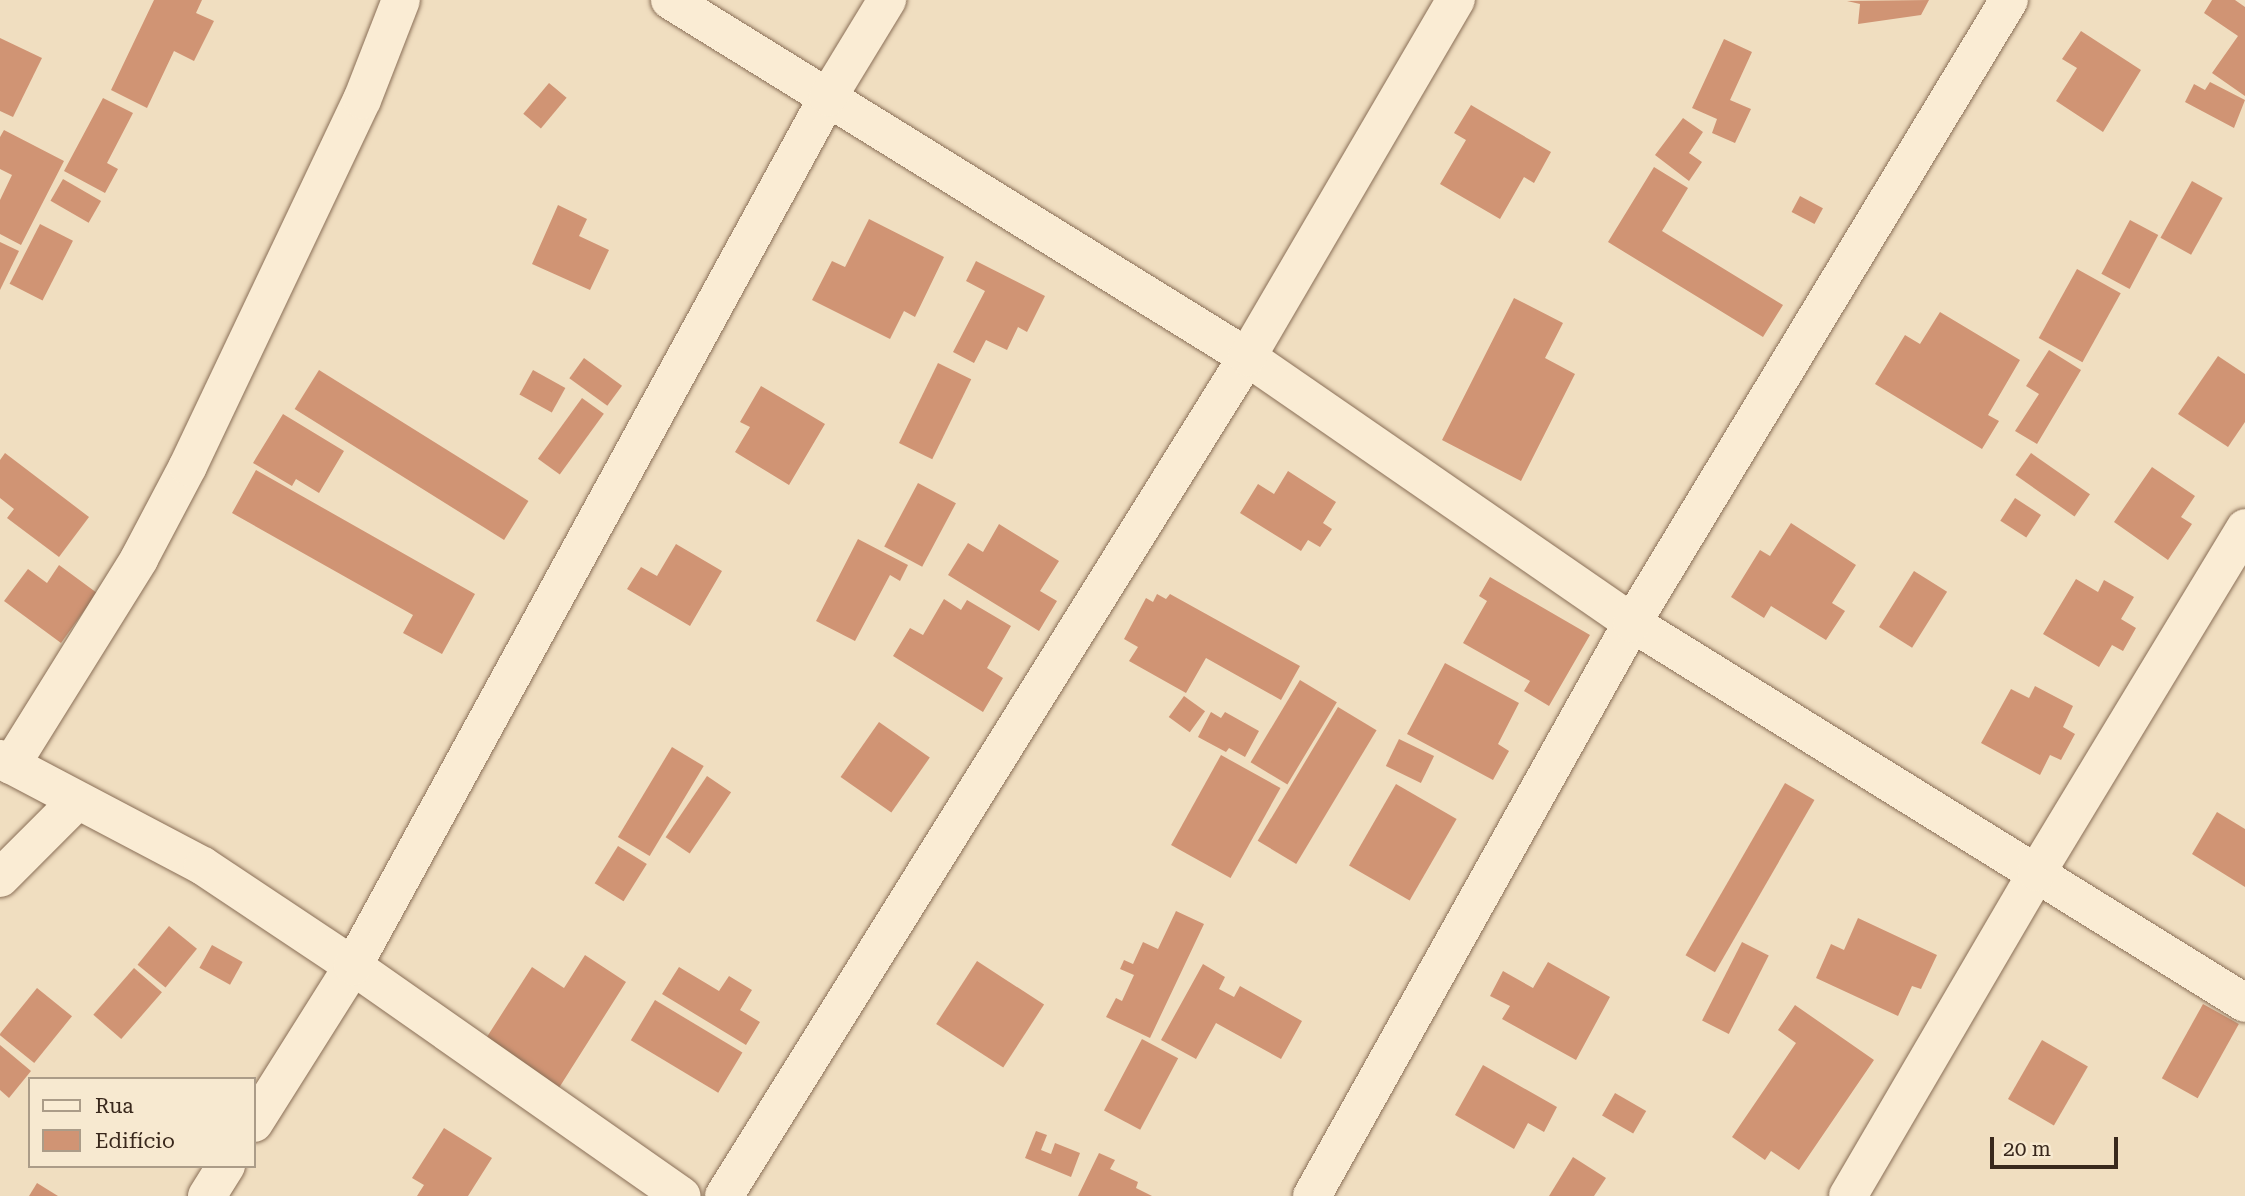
<!DOCTYPE html>
<meta charset="utf-8">
<style>
body{margin:0}
#map{position:relative;width:2245px;height:1196px;overflow:hidden;background:#f0dec0;font-family:"Roboto Serif",serif}
div>[style]{position:absolute}
.building>*{inset:0;background:#d09474;transform-origin:0 0}
.roads{filter:drop-shadow(0 0 2px #8a6f57) drop-shadow(0 0 2px #8a6f57)}
.street>*{height:38px;margin:-19px;padding:0 19px;transform-origin:19px;border-radius:19px;background:#faecd4}
span{translate:-50% -50%;white-space:nowrap;text-align:center;line-height:1.15;-webkit-text-stroke:5px #f7e9d0;paint-order:stroke}
.legend{position:absolute;left:28px;top:1077px;width:228px;height:91px;box-sizing:border-box;background:#f7e9d0;border:2px solid #ab9c88;margin:0;padding:9px 12px;list-style:none;font-size:21px;color:#39281c}
.legend li{display:flex;align-items:center;gap:14px;height:35px}
.legend b{width:35px;border:2px solid #ab9c88}
.scale{position:absolute;left:1990px;top:1137px;width:128px;height:32px;box-sizing:border-box;border:4px solid #39281c;border-top:0;padding-left:9px;font-size:21px;line-height:24px;white-space:nowrap;color:#39281c;-webkit-text-stroke:5px #f7e9d0;paint-order:stroke}
</style>
<div id="map">
<div class="building">
<div style="clip-path:polygon(154px 0,202px 0,196px 13px,214px 21px,194px 61px,174px 51px,147px 108px,111px 90px)"></div>
<div style="clip-path:polygon(1929px 0,1921px 15px,1858px 24px,1860px 4px,1847px 1px)"></div>
<div style="clip-path:polygon(2212px 0,2235px 0,2245px 7px,2245px 96px,2212px 73px,2238px 36px,2204px 13px)"></div>
<div style="clip-path:polygon(2081px 31px,2141px 70px,2103px 132px,2056px 101px,2077px 68px,2062px 59px)"></div>
<div style="clip-path:polygon(0 38px,42px 58px,13px 117px,0 111px)"></div>
<div style="clip-path:polygon(1724px 39px,1752px 52px,1730px 100px,1751px 109px,1735px 143px,1712px 133px,1717px 119px,1692px 108px)"></div>
<div style="clip-path:polygon(2210px 82px,2245px 100px,2234px 128px,2185px 102px,2194px 84px,2205px 90px)"></div>
<div style="left:549px;top:83px;width:23px;height:40px;rotate:40deg"></div>
<div style="clip-path:polygon(103px 98px,133px 113px,107px 163px,118px 169px,105px 193px,64px 171px)"></div>
<div style="clip-path:polygon(1471px 105px,1551px 152px,1534px 183px,1524px 177px,1500px 219px,1440px 184px,1466px 140px,1454px 133px)"></div>
<div style="clip-path:polygon(1683px 118px,1703px 132px,1689px 153px,1702px 162px,1689px 181px,1655px 155px)"></div>
<div style="clip-path:polygon(4px 130px,64px 161px,21px 245px,0 234px,0 200px,12px 175px,0 169px,0 137px)"></div>
<div style="clip-path:polygon(1654px 167px,1688px 188px,1662px 231px,1783px 305px,1763px 337px,1608px 242px)"></div>
<div style="left:63px;top:179px;width:44px;height:25px;rotate:30deg"></div>
<div style="left:2192px;top:181px;width:35px;height:65px;rotate:29deg"></div>
<div style="left:1800px;top:196px;width:26px;height:18px;rotate:28deg"></div>
<div style="clip-path:polygon(558px 205px,587px 219px,579px 236px,609px 250px,590px 290px,532px 264px)"></div>
<div style="clip-path:polygon(869px 219px,944px 257px,915px 317px,904px 311px,890px 339px,812px 300px,832px 261px,845px 267px)"></div>
<div style="left:2130px;top:220px;width:32px;height:61px;rotate:28deg"></div>
<div style="left:40px;top:224px;width:37px;height:67px;rotate:27deg"></div>
<div style="clip-path:polygon(0 242px,19px 251px,0 290px)"></div>
<div style="clip-path:polygon(976px 261px,1045px 296px,1027px 332px,1018px 327px,1007px 350px,986px 340px,974px 363px,953px 352px,985px 291px,966px 281px)"></div>
<div style="left:2077px;top:269px;width:50px;height:79px;rotate:29deg"></div>
<div style="clip-path:polygon(1514px 298px,1563px 323px,1545px 358px,1575px 374px,1521px 481px,1442px 440px)"></div>
<div style="clip-path:polygon(1940px 312px,2020px 360px,1988px 415px,1999px 421px,1982px 449px,1875px 384px,1905px 335px,1920px 344px)"></div>
<div style="clip-path:polygon(2049px 350px,2081px 370px,2037px 444px,2015px 431px,2039px 394px,2026px 386px)"></div>
<div style="clip-path:polygon(2218px 356px,2245px 374px,2245px 422px,2228px 447px,2178px 414px)"></div>
<div style="left:584px;top:358px;width:47px;height:25px;rotate:36deg"></div>
<div style="left:938px;top:363px;width:37px;height:89px;rotate:26deg"></div>
<div style="left:319px;top:370px;width:247px;height:46px;rotate:32deg"></div>
<div style="left:533px;top:370px;width:37px;height:28px;rotate:29deg"></div>
<div style="clip-path:polygon(761px 386px,825px 424px,789px 485px,735px 452px,750px 427px,740px 422px)"></div>
<div style="left:582px;top:398px;width:27px;height:75px;rotate:36deg"></div>
<div style="clip-path:polygon(283px 414px,344px 451px,319px 493px,296px 479px,292px 486px,253px 463px)"></div>
<div style="clip-path:polygon(5px 453px,89px 517px,59px 557px,7px 518px,14px 509px,0 498px,0 460px)"></div>
<div style="left:2031px;top:453px;width:72px;height:27px;rotate:35deg"></div>
<div style="clip-path:polygon(2152px 467px,2195px 496px,2181px 517px,2192px 524px,2168px 560px,2114px 522px)"></div>
<div style="clip-path:polygon(256px 470px,475px 594px,442px 654px,403px 633px,413px 615px,232px 513px)"></div>
<div style="clip-path:polygon(1288px 471px,1336px 502px,1323px 523px,1332px 529px,1320px 547px,1308px 540px,1301px 551px,1240px 513px,1258px 484px,1274px 494px)"></div>
<div style="left:918px;top:483px;width:43px;height:72px;rotate:28deg"></div>
<div style="left:2015px;top:498px;width:31px;height:27px;rotate:33deg"></div>
<div style="clip-path:polygon(1791px 523px,1856px 565px,1832px 603px,1845px 611px,1826px 640px,1771px 606px,1764px 618px,1731px 597px,1760px 550px,1770px 556px)"></div>
<div style="clip-path:polygon(999px 524px,1059px 561px,1040px 591px,1057px 601px,1039px 631px,948px 575px,968px 543px,983px 552px)"></div>
<div style="clip-path:polygon(858px 539px,908px 565px,900px 581px,890px 575px,855px 641px,816px 621px)"></div>
<div style="clip-path:polygon(676px 544px,722px 571px,690px 626px,627px 589px,641px 567px,657px 576px)"></div>
<div style="clip-path:polygon(59px 565px,97px 593px,61px 643px,4px 601px,28px 569px,47px 583px)"></div>
<div style="left:1914px;top:571px;width:39px;height:66px;rotate:32deg"></div>
<div style="clip-path:polygon(1490px 577px,1590px 635px,1549px 706px,1524px 691px,1530px 681px,1463px 643px,1487px 601px,1479px 596px)"></div>
<div style="clip-path:polygon(2076px 579px,2098px 592px,2104px 580px,2134px 597px,2121px 619px,2136px 628px,2123px 651px,2112px 645px,2099px 667px,2043px 634px)"></div>
<div style="clip-path:polygon(1157px 594px,1166px 599px,1170px 594px,1300px 666px,1281px 700px,1206px 658px,1186px 693px,1129px 661px,1138px 647px,1124px 639px,1146px 598px,1153px 602px)"></div>
<div style="clip-path:polygon(944px 599px,961px 610px,967px 600px,1011px 626px,987px 668px,1003px 678px,983px 712px,893px 656px,910px 628px,923px 635px)"></div>
<div style="clip-path:polygon(1445px 663px,1519px 703px,1498px 744px,1509px 751px,1493px 780px,1407px 734px)"></div>
<div style="left:1300px;top:680px;width:43px;height:96px;rotate:31deg"></div>
<div style="clip-path:polygon(2035px 686px,2073px 706px,2063px 727px,2075px 734px,2061px 760px,2050px 755px,2040px 775px,1981px 743px,2011px 689px,2029px 698px)"></div>
<div style="left:1184px;top:696px;width:26px;height:26px;rotate:36deg"></div>
<div style="left:1338px;top:707px;width:45px;height:156px;rotate:31deg"></div>
<div style="clip-path:polygon(1211px 712px,1221px 718px,1225px 712px,1259px 731px,1245px 757px,1229px 748px,1226px 752px,1198px 737px)"></div>
<div style="left:879px;top:722px;width:62px;height:67px;rotate:35deg"></div>
<div style="left:1399px;top:739px;width:39px;height:30px;rotate:26deg"></div>
<div style="left:672px;top:747px;width:37px;height:105px;rotate:31deg"></div>
<div style="left:1221px;top:755px;width:68px;height:103px;rotate:29deg"></div>
<div style="left:707px;top:776px;width:29px;height:74px;rotate:34deg"></div>
<div style="left:1785px;top:783px;width:34px;height:199px;rotate:30deg"></div>
<div style="left:1396px;top:784px;width:70px;height:94px;rotate:30deg"></div>
<div style="clip-path:polygon(2217px 812px,2245px 829px,2245px 887px,2192px 854px)"></div>
<div style="left:618px;top:846px;width:34px;height:44px;rotate:32deg"></div>
<div style="clip-path:polygon(1176px 911px,1204px 924px,1150px 1038px,1106px 1017px,1116px 998px,1122px 1001px,1134px 975px,1120px 969px,1124px 960px,1133px 964px,1143px 942px,1158px 949px)"></div>
<div style="clip-path:polygon(1858px 918px,1937px 955px,1921px 989px,1912px 986px,1898px 1016px,1816px 978px,1831px 944px,1844px 950px)"></div>
<div style="left:169px;top:926px;width:36px;height:50px;rotate:39deg"></div>
<div style="left:1742px;top:942px;width:30px;height:88px;rotate:27deg"></div>
<div style="left:212px;top:945px;width:35px;height:26px;rotate:29deg"></div>
<div style="clip-path:polygon(585px 955px,626px 982px,557px 1091px,483px 1043px,532px 967px,564px 988px)"></div>
<div style="left:977px;top:961px;width:80px;height:75px;rotate:33deg"></div>
<div style="clip-path:polygon(1548px 962px,1610px 997px,1576px 1060px,1502px 1019px,1510px 1006px,1490px 996px,1503px 971px,1533px 988px)"></div>
<div style="clip-path:polygon(1203px 964px,1225px 977px,1219px 989px,1234px 997px,1240px 986px,1302px 1021px,1281px 1059px,1216px 1023px,1196px 1059px,1161px 1040px)"></div>
<div style="clip-path:polygon(679px 967px,719px 991px,729px 976px,752px 990px,740px 1010px,760px 1022px,746px 1045px,662px 994px)"></div>
<div style="left:134px;top:968px;width:37px;height:62px;rotate:41deg"></div>
<div style="left:37px;top:988px;width:45px;height:60px;rotate:39deg"></div>
<div style="left:655px;top:1000px;width:102px;height:47px;rotate:31deg"></div>
<div style="left:2203px;top:1004px;width:41px;height:85px;rotate:29deg"></div>
<div style="clip-path:polygon(1795px 1005px,1874px 1060px,1799px 1170px,1771px 1151px,1765px 1160px,1732px 1137px,1796px 1043px,1778px 1030px)"></div>
<div style="left:1142px;top:1039px;width:41px;height:81px;rotate:28deg"></div>
<div style="left:2042px;top:1040px;width:53px;height:68px;rotate:30deg"></div>
<div style="clip-path:polygon(0 1045px,31px 1071px,9px 1098px,0 1090px)"></div>
<div style="clip-path:polygon(1483px 1065px,1557px 1107px,1544px 1132px,1528px 1123px,1514px 1149px,1455px 1115px)"></div>
<div style="left:1615px;top:1093px;width:36px;height:26px;rotate:30deg"></div>
<div style="clip-path:polygon(444px 1128px,492px 1158px,468px 1196px,417px 1196px,424px 1185px,412px 1178px)"></div>
<div style="clip-path:polygon(1036px 1131px,1047px 1135px,1041px 1150px,1051px 1154px,1055px 1143px,1080px 1153px,1071px 1177px,1025px 1158px)"></div>
<div style="clip-path:polygon(1099px 1153px,1115px 1160px,1110px 1169px,1138px 1182px,1136px 1188px,1152px 1196px,1078px 1196px)"></div>
<div style="clip-path:polygon(1573px 1157px,1606px 1178px,1594px 1196px,1549px 1196px)"></div>
<div style="clip-path:polygon(37px 1183px,58px 1196px,29px 1196px)"></div>
</div>
<div class="roads">
<div class="street">
<div style="left:670px;top:0;width:679px;rotate:31.75deg"></div>
<div style="left:1247px;top:357px;width:468px;rotate:34.6deg"></div>
<div style="left:1632px;top:623px;width:721px;rotate:31.79deg"></div>
<div style="left:0;top:759px;width:229px;rotate:27.8deg"></div>
<div style="left:203px;top:866px;width:180px;rotate:33.7deg"></div>
<div style="left:353px;top:966px;width:401px;rotate:35deg"></div>
<div style="left:11px;top:765px;width:243px;rotate:-58.1deg"></div>
<div style="left:139px;top:559px;width:105px;rotate:-62.2deg"></div>
<div style="left:188px;top:466px;width:405px;rotate:-64.6deg"></div>
<div style="left:362px;top:100px;width:107px;rotate:-68.7deg"></div>
<div style="left:0;top:878px;width:109px;rotate:-45deg"></div>
<div style="left:254px;top:1123px;width:186px;rotate:-57.8deg"></div>
<div style="left:353px;top:966px;width:990px;rotate:-61.34deg"></div>
<div style="left:828px;top:97px;width:114px;rotate:-58.7deg"></div>
<div style="left:207px;top:1196px;width:36px;rotate:-58deg"></div>
<div style="left:724px;top:1196px;width:989px;rotate:-58.06deg"></div>
<div style="left:1247px;top:357px;width:414px;rotate:-59.7deg"></div>
<div style="left:1312px;top:1196px;width:656px;rotate:-60.82deg"></div>
<div style="left:1632px;top:623px;width:728px;rotate:-58.82deg"></div>
<div style="left:1848px;top:1196px;width:375px;rotate:-59.7deg"></div>
<div style="left:2037px;top:872px;width:402px;rotate:-58.8deg"></div>
</div>
</div>
<ul class="legend">
<li><b style="height:9px;background:#faecd4"></b>Rua</li>
<li><b style="height:19px;background:#d09474"></b>Edifício</li>
</ul>
<div class="scale">20 m</div>
</div>
